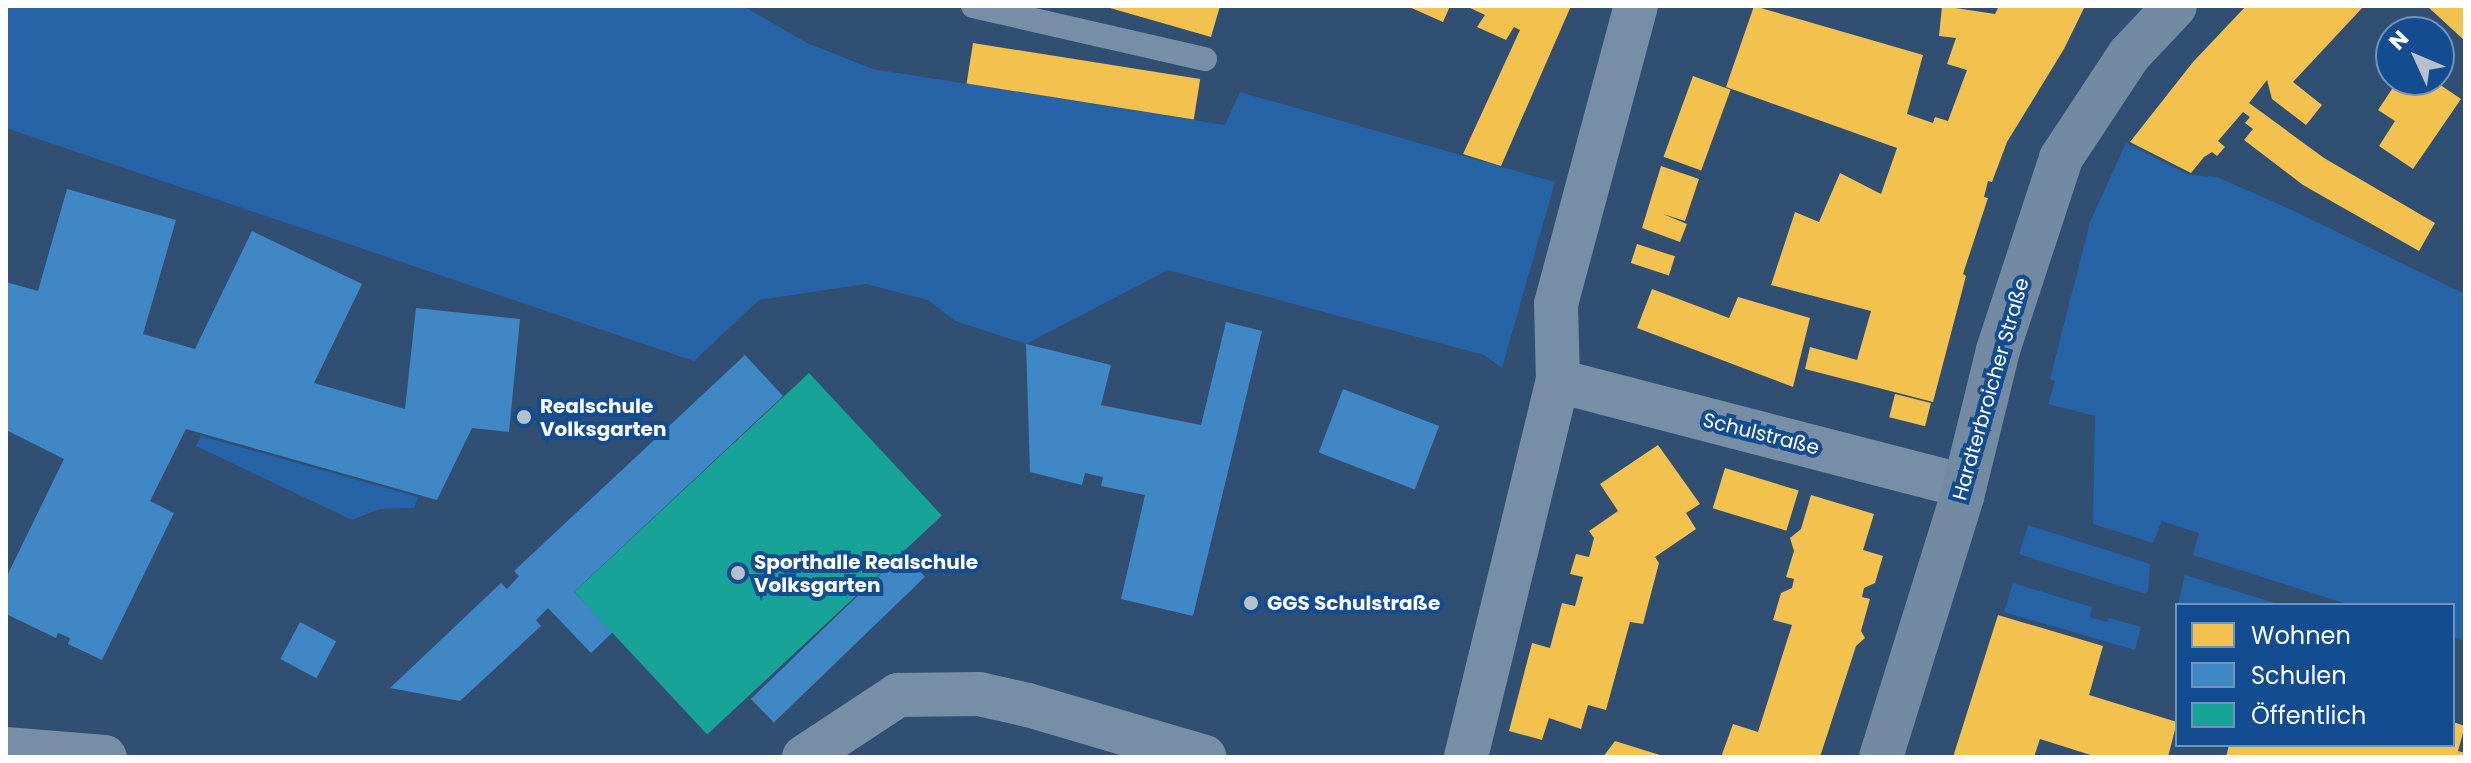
<!DOCTYPE html>
<meta charset="utf-8">
<style>
body{margin:0}
#map{position:relative;width:2471px;height:763px;overflow:hidden;background:#304f73;font-family:Poppins,sans-serif}
div>[style]{position:absolute}
.green>*{inset:0;background:#2663a7}
.homes>*{inset:0;background:#f2c14e;transform-origin:0 0}
.schools>*{inset:0;background:#3f88c5;transform-origin:0 0}
.public>*{inset:0;background:#17a398;transform-origin:0 0}
.lane>*{height:24px;margin:-12px;padding:0 12px;transform-origin:12px;border-radius:12px;background:#778ea7}
.street>*{height:44px;margin:-22px;padding:0 22px;transform-origin:22px;border-radius:22px;background:#778ea7}
.secondary>*{height:44px;margin:-22px;padding:0 22px;transform-origin:22px;border-radius:22px;background:#738aa3}
.dots>*{width:22px;height:22px;translate:-50% -50%;box-sizing:border-box;border:4px solid #134c90;border-radius:50%}
span{translate:-50% -50%;white-space:nowrap;text-align:center;line-height:1.15;-webkit-text-stroke:8px #134c90;paint-order:stroke}
.street-label{font-size:20px;color:#fff}
.poi-label{font-size:20px;color:#fff;font-weight:700}
.left{translate:0 -50%;text-align:left}
.frame{position:absolute;inset:0;border:8px solid #fff;pointer-events:none}
.legend{position:absolute;left:2175px;top:603px;width:280px;height:144px;box-sizing:border-box;background:#134c90;border:2px solid #7194bc;margin:0;padding:10px 14px;list-style:none;font-size:24px;color:#fff}
.legend li{display:flex;align-items:center;gap:16px;height:40px}
.legend b{width:40px;border:2px solid #7194bc}
.north{position:absolute;left:2375px;top:16px;width:80px;height:80px;box-sizing:border-box;background:#134c90;border:2px solid #7194bc;border-radius:50%;rotate:314deg;font-size:22px;font-weight:700;line-height:32px;text-align:center;color:#fff}
.north::after{content:'';display:block;margin:auto;width:28px;height:36px;background:#b7c1ce;clip-path:polygon(50% 0,100% 100%,50% 72%,0 100%)}
</style>
<div id="map">
<div class="green">
<div style="clip-path:polygon(6px 6px,743px 6px,807px 43px,873px 69px,1225px 125px,1240px 92px,1555px 182px,1502px 368px,1484px 355px,1168px 270px,1026px 344px,955px 321px,928px 300px,866px 284px,759px 300px,694px 361px,6px 128px)"></div>
<div style="clip-path:polygon(2126px 143px,2189px 175px,2217px 177px,2294px 211px,2465px 294px,2465px 641px,2453px 637px,2453px 605px,2350px 605px,2193px 555px,2199px 533px,2162px 521px,2153px 543px,2093px 524px,2095px 416px,2048px 404px,2055px 381px,2050px 379px,2090px 222px)"></div>
<div style="clip-path:polygon(201px 436px,418px 497px,414px 508px,380px 509px,352px 520px,196px 446px)"></div>
<div style="clip-path:polygon(2028px 525px,2150px 564px,2148px 591px,2145px 594px,2019px 554px)"></div>
<div style="clip-path:polygon(2185px 575px,2281px 605px,2178px 604px)"></div>
<div style="clip-path:polygon(2013px 583px,2092px 607px,2090px 617px,2107px 622px,2109px 618px,2141px 627px,2135px 650px,2004px 612px)"></div>
</div>
<div class="homes">
<div style="clip-path:polygon(1103px 6px,1220px 6px,1211px 37px)"></div>
<div style="clip-path:polygon(1407px 6px,1450px 6px,1443px 22px)"></div>
<div style="clip-path:polygon(1466px 6px,1571px 6px,1501px 166px,1463px 154px,1520px 30px,1514px 27px,1506px 40px,1477px 27px,1485px 15px)"></div>
<div style="clip-path:polygon(1754px 6px,1923px 55px,1907px 114px,1933px 123px,1935px 117px,1948px 121px,1967px 70px,1947px 64px,1956px 38px,1939px 36px,1942px 6px,1995px 14px,1999px 6px,2085px 6px,2064px 49px,2007px 142px,1992px 182px,1988px 181px,1984px 197px,1988px 198px,1963px 274px,1966px 276px,1933px 402px,1805px 369px,1810px 347px,1857px 360px,1871px 311px,1771px 285px,1795px 212px,1819px 222px,1840px 173px,1881px 194px,1897px 148px,1726px 87px)"></div>
<div style="clip-path:polygon(2246px 6px,2363px 7px,2293px 82px,2322px 105px,2306px 125px,2272px 99px,2267px 80px,2249px 103px,2324px 158px,2435px 223px,2419px 251px,2303px 185px,2244px 140px,2253px 129px,2245px 123px,2250px 117px,2243px 112px,2218px 141px,2225px 147px,2217px 156px,2212px 152px,2204px 157px,2191px 173px,2130px 142px,2193px 62px)"></div>
<div style="clip-path:polygon(2427px 6px,2465px 6px,2465px 41px)"></div>
<div style="left:973px;top:43px;width:230px;height:41px;rotate:9deg"></div>
<div style="left:1693px;top:76px;width:40px;height:86px;rotate:20deg"></div>
<div style="clip-path:polygon(2398px 80px,2409px 80px,2418px 87px,2423px 80px,2433px 80px,2461px 99px,2413px 169px,2379px 146px,2395px 121px,2378px 110px)"></div>
<div style="clip-path:polygon(1661px 166px,1699px 179px,1685px 221px,1663px 214px,1687px 224px,1680px 242px,1642px 228px)"></div>
<div style="left:1637px;top:244px;width:40px;height:20px;rotate:18deg"></div>
<div style="clip-path:polygon(1652px 289px,1729px 318px,1738px 297px,1810px 318px,1793px 387px,1637px 328px)"></div>
<div style="left:1895px;top:394px;width:37px;height:24px;rotate:14deg"></div>
<div style="clip-path:polygon(1658px 445px,1700px 504px,1686px 513px,1696px 529px,1655px 557px,1659px 563px,1643px 624px,1630px 622px,1606px 710px,1588px 705px,1581px 729px,1549px 718px,1542px 740px,1509px 731px,1532px 643px,1550px 648px,1562px 603px,1575px 606px,1583px 577px,1570px 574px,1576px 554px,1589px 557px,1594px 538px,1589px 531px,1618px 511px,1600px 484px)"></div>
<div style="left:1725px;top:468px;width:77px;height:42px;rotate:17deg"></div>
<div style="clip-path:polygon(1811px 495px,1874px 514px,1863px 550px,1883px 556px,1875px 583px,1864px 588px,1862px 597px,1870px 599px,1861px 631px,1865px 638px,1856px 646px,1820px 757px,1721px 757px,1733px 724px,1758px 732px,1792px 625px,1773px 620px,1781px 593px,1792px 588px,1794px 579px,1786px 577px,1794px 551px,1790px 538px,1801px 529px)"></div>
<div style="clip-path:polygon(1998px 615px,2103px 646px,2089px 695px,2177px 722px,2168px 757px,2097px 757px,2040px 739px,2034px 757px,1953px 757px)"></div>
<div style="clip-path:polygon(2453px 722px,2465px 726px,2458px 751px,2465px 753px,2465px 757px,2226px 757px,2229px 745px,2453px 745px)"></div>
<div style="clip-path:polygon(1615px 741px,1663px 756px,1663px 757px,1603px 757px)"></div>
</div>
<div class="schools">
<div style="clip-path:polygon(67px 189px,176px 220px,143px 334px,195px 349px,252px 231px,362px 284px,314px 383px,405px 409px,416px 308px,520px 319px,509px 432px,472px 428px,437px 500px,186px 429px,150px 501px,174px 513px,102px 660px,68px 644px,70px 638px,58px 633px,56px 638px,6px 614px,6px 578px,64px 459px,6px 430px,6px 282px,38px 291px)"></div>
<div style="clip-path:polygon(1226px 322px,1262px 331px,1193px 616px,1121px 599px,1145px 495px,1101px 486px,1103px 477px,1085px 473px,1082px 485px,1030px 472px,1026px 344px,1111px 365px,1101px 405px,1201px 425px)"></div>
<div style="clip-path:polygon(745px 355px,783px 396px,574px 592px,613px 632px,591px 653px,548px 608px,536px 620px,541px 626px,460px 701px,390px 688px,501px 583px,507px 589px,519px 576px,514px 571px)"></div>
<div style="left:1343px;top:389px;width:103px;height:68px;rotate:21deg"></div>
<div style="left:902px;top:553px;width:33px;height:210px;rotate:46deg"></div>
<div style="left:300px;top:622px;width:41px;height:42px;rotate:28deg"></div>
</div>
<div class="public">
<div style="left:809px;top:373px;width:195px;height:321px;rotate:47deg"></div>
</div>
<div class="lane">
<div style="left:973px;top:6px;width:238px;rotate:12.9deg"></div>
</div>
<div class="street">
<div style="left:1558px;top:381px;width:420px;rotate:14.5deg"></div>
<div style="left:6px;top:749px;width:99px;rotate:4.6deg"></div>
<div style="left:804px;top:757px;width:113px;rotate:-33.4deg"></div>
<div style="left:898px;top:695px;width:81px;rotate:-0.7deg"></div>
<div style="left:979px;top:694px;width:50px;rotate:12.7deg"></div>
<div style="left:1028px;top:705px;width:184px;rotate:16.4deg"></div>
<div style="left:1466px;top:757px;width:387px;rotate:-76.3deg"></div>
<div style="left:1558px;top:381px;width:77px;rotate:-91.5deg"></div>
<div style="left:1556px;top:304px;width:309px;rotate:-75deg"></div>
</div>
<div class="secondary">
<div style="left:1881px;top:757px;width:272px;rotate:-72.7deg"></div>
<div style="left:1962px;top:497px;width:151px;rotate:-76.2deg"></div>
<div style="left:1998px;top:350px;width:202px;rotate:-71.8deg"></div>
<div style="left:2061px;top:158px;width:123px;rotate:-56.6deg"></div>
<div style="left:2129px;top:55px;width:67px;rotate:-46.8deg"></div>
</div>
<div class="dots">
<div style="left:524px;top:417px;background:#b7c1ce"></div>
<div style="left:738px;top:573px;background:#b7c1ce"></div>
<div style="left:1251px;top:603px;background:#b7c1ce"></div>
</div>
<div class="street-label">
<span style="left:1991px;top:389px;rotate:-74deg">Hardterbroicher Straße</span>
<span style="left:1761px;top:434px;rotate:14deg">Schulstraße</span>
</div>
<div class="poi-label">
<span class="left" style="left:540px;top:418px">Realschule<br>Volksgarten</span>
<span class="left" style="left:754px;top:574px">Sporthalle Realschule<br>Volksgarten</span>
<span class="left" style="left:1267px;top:603px">GGS Schulstraße</span>
</div>
<div class="frame"></div>
<ul class="legend">
<li><b style="height:22px;background:#f2c14e"></b>Wohnen</li>
<li><b style="height:22px;background:#3f88c5"></b>Schulen</li>
<li><b style="height:22px;background:#17a398"></b>Öffentlich</li>
</ul>
<div class="north">N</div>
</div>
